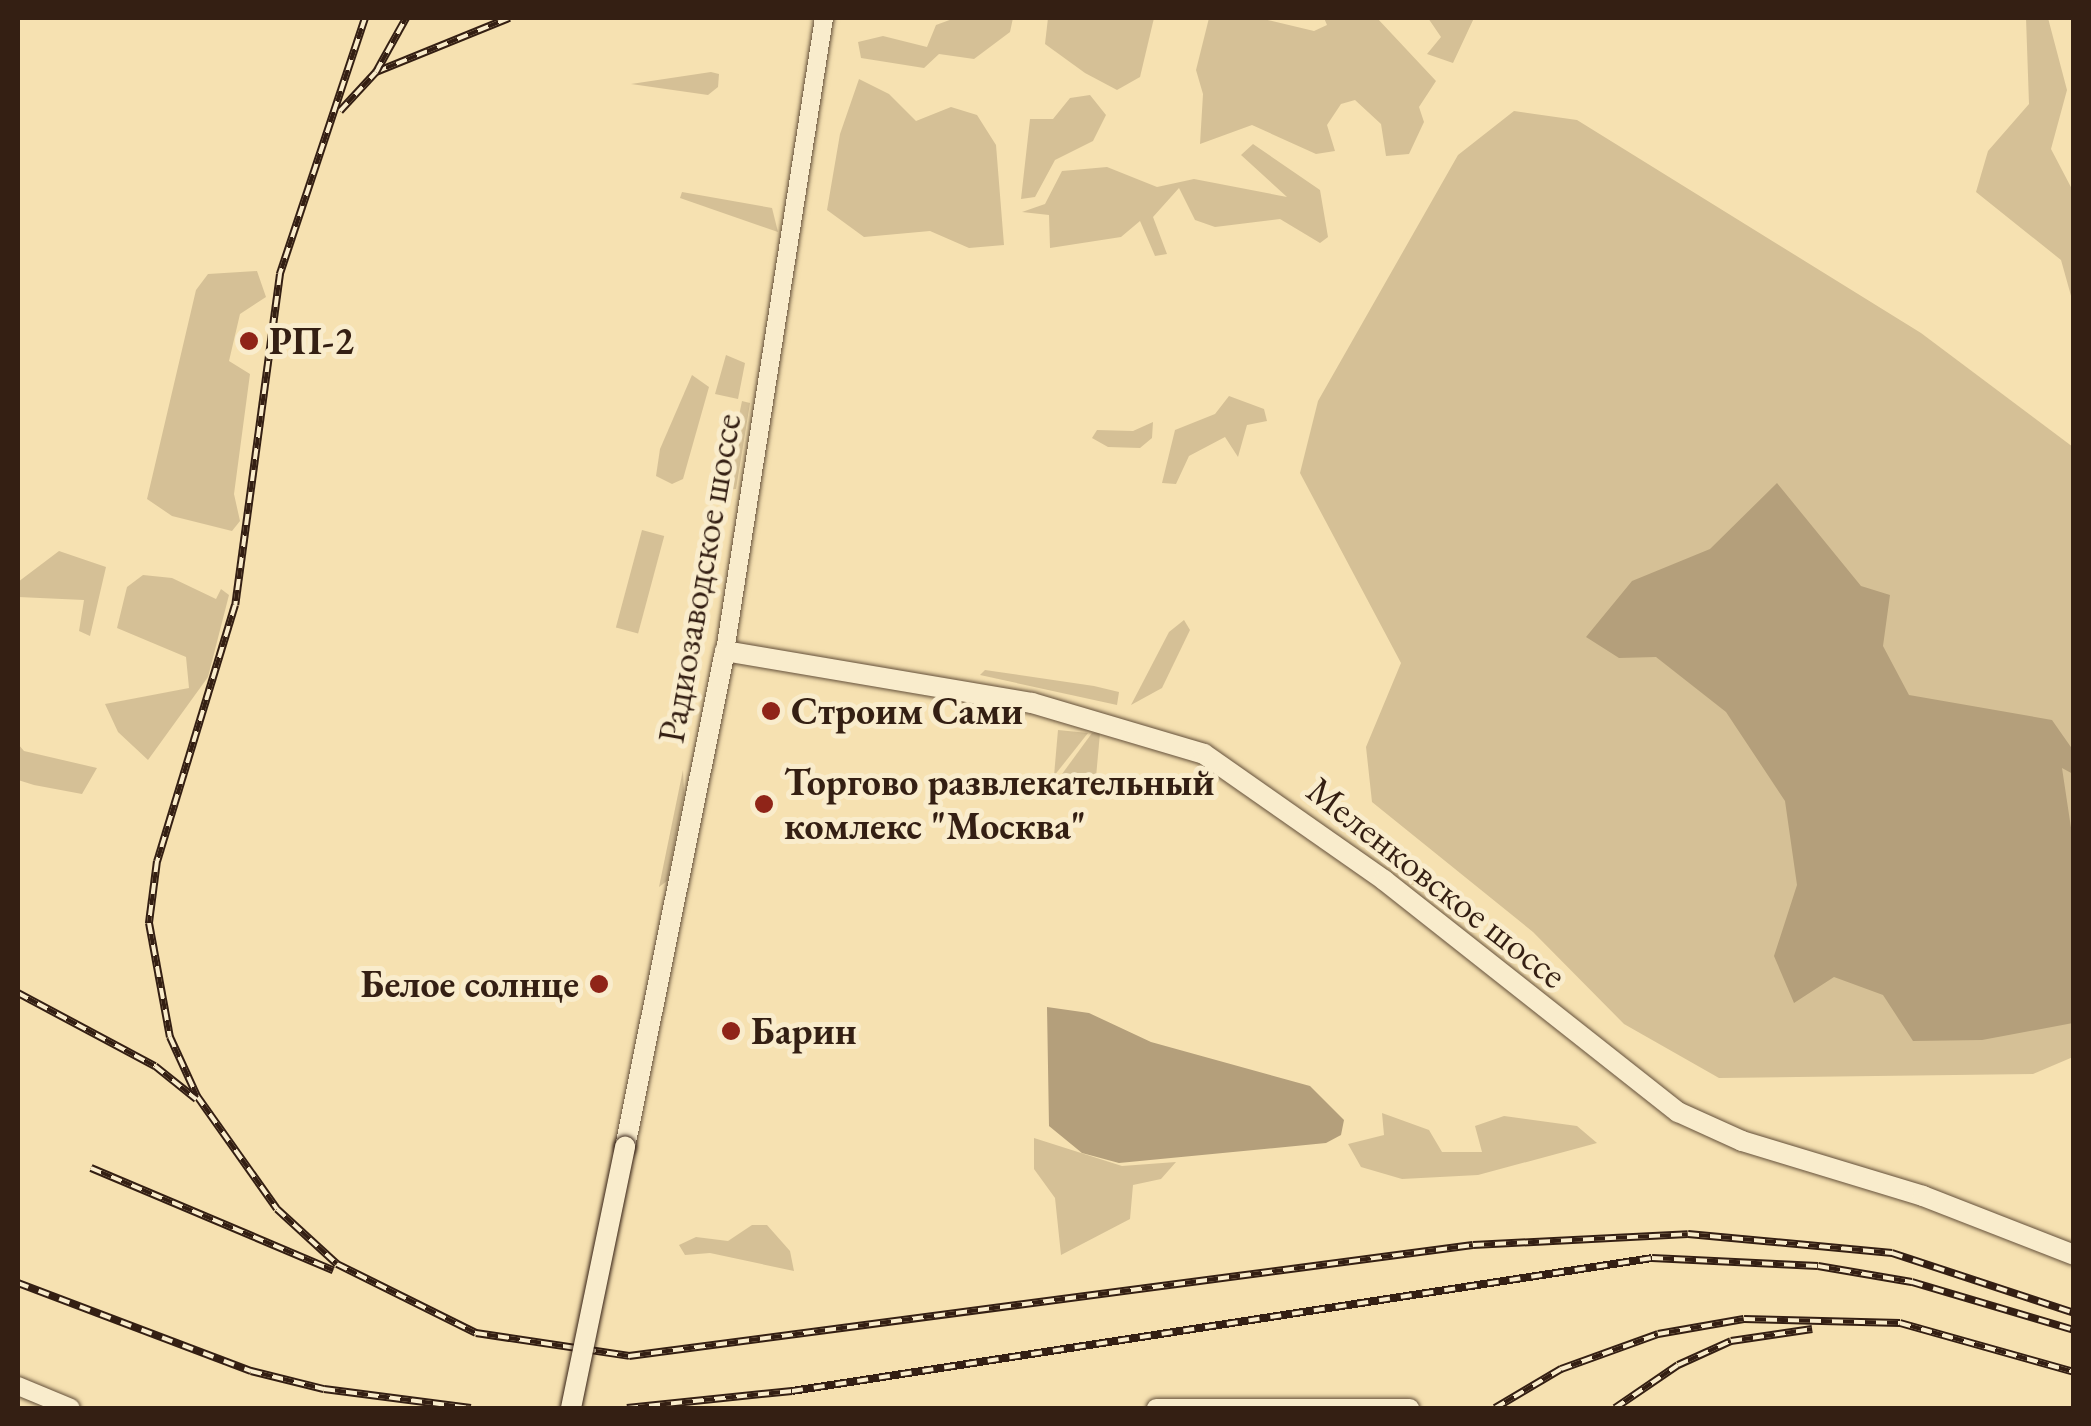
<!DOCTYPE html>
<meta charset="utf-8">
<style>
body{margin:0}
#map{position:relative;width:2091px;height:1426px;overflow:hidden;background:#f6e1b1;font-family:"EB Garamond",serif}
div>[style]{position:absolute}
.green>*{inset:0;background:#d5c096;transform-origin:0 0}
.water>*{inset:0;background:#b49f7b}
.roads{filter:drop-shadow(0 0 2px #64503a) drop-shadow(0 0 2px #64503a)}
.tertiary>*{height:18px;margin:-9px;padding:0 9px;transform-origin:9px;border-radius:9px;background:#f9eccc}
.secondary>*{height:20px;margin:-10px;padding:0 10px;transform-origin:10px;border-radius:10px;background:#f9eccc}
.rail>*{height:8px;margin-top:-4px;transform-origin:0;background:repeating-linear-gradient(90deg,#f9eccc 0 11px,#341f13 0 22px);box-sizing:border-box;border-block:2px solid #341f13}
.bridges{filter:drop-shadow(0 0 2px #341f13) drop-shadow(0 0 2px #341f13)}
.secondary-bridge>*{height:20px;margin:-10px;padding:0 10px;transform-origin:10px;border-radius:10px;background:#f9eccc}
.dots>*{width:28px;height:28px;translate:-50% -50%;box-sizing:border-box;border:5px solid #f9eccc;border-radius:50%}
span{translate:-50% -50%;white-space:nowrap;text-align:center;line-height:1.15;-webkit-text-stroke:10px #f9eccc;paint-order:stroke}
.poi-label{font-size:38px;color:#341f13;font-weight:700}
.left{translate:0 -50%;text-align:left}
.right{translate:-100% -50%;text-align:right}
.street-label{font-size:38px;color:#341f13}
.frame{position:absolute;inset:0;border:20px solid #341f13;pointer-events:none}
</style>
<div id="map">
<div class="green">
<div style="clip-path:polygon(955px 18px,1013px 18px,1010px 32px,974px 59px,939px 54px,924px 68px,861px 58px,858px 42px,883px 36px,927px 47px,936px 25px)"></div>
<div style="clip-path:polygon(1048px 18px,1154px 18px,1140px 77px,1117px 90px,1085px 73px,1045px 44px)"></div>
<div style="clip-path:polygon(1209px 18px,1259px 18px,1314px 31px,1327px 25px,1324px 18px,1377px 18px,1436px 81px,1419px 107px,1424px 122px,1409px 154px,1386px 156px,1381px 124px,1355px 100px,1341px 104px,1327px 125px,1335px 151px,1316px 154px,1252px 125px,1200px 144px,1203px 94px,1196px 70px)"></div>
<div style="clip-path:polygon(1428px 18px,1474px 18px,1453px 63px,1427px 54px,1441px 37px)"></div>
<div style="clip-path:polygon(2026px 18px,2048px 18px,2067px 90px,2051px 149px,2073px 191px,2073px 303px,2061px 260px,1976px 192px,1988px 151px,2029px 104px)"></div>
<div style="clip-path:polygon(711px 72px,719px 74px,718px 87px,708px 95px,631px 84px)"></div>
<div style="clip-path:polygon(859px 79px,889px 94px,916px 121px,951px 107px,977px 115px,996px 145px,1004px 245px,969px 248px,930px 231px,864px 237px,827px 210px,840px 134px)"></div>
<div style="clip-path:polygon(1090px 95px,1106px 115px,1093px 141px,1055px 160px,1035px 197px,1021px 199px,1030px 119px,1053px 119px,1070px 98px)"></div>
<div style="clip-path:polygon(1514px 111px,1577px 120px,1921px 333px,2073px 447px,2073px 1057px,2033px 1074px,1719px 1078px,1624px 1024px,1533px 932px,1372px 802px,1366px 747px,1401px 663px,1300px 473px,1318px 401px,1458px 155px)"></div>
<div style="clip-path:polygon(1253px 144px,1320px 190px,1328px 237px,1320px 243px,1280px 219px,1215px 227px,1195px 220px,1179px 188px,1153px 217px,1167px 254px,1155px 256px,1140px 221px,1121px 237px,1050px 248px,1049px 215px,1022px 212px,1045px 204px,1062px 171px,1107px 167px,1157px 187px,1194px 179px,1287px 197px,1241px 155px)"></div>
<div style="clip-path:polygon(682px 192px,772px 208px,778px 232px,680px 198px)"></div>
<div style="clip-path:polygon(257px 271px,266px 297px,240px 314px,229px 361px,250px 374px,234px 494px,240px 521px,232px 531px,172px 516px,147px 499px,196px 290px,208px 274px)"></div>
<div style="clip-path:polygon(726px 355px,745px 363px,738px 399px,715px 394px)"></div>
<div style="clip-path:polygon(692px 375px,709px 387px,683px 479px,672px 484px,656px 476px,660px 449px)"></div>
<div style="clip-path:polygon(1229px 396px,1264px 409px,1267px 421px,1247px 425px,1238px 457px,1225px 437px,1189px 456px,1176px 484px,1162px 483px,1175px 430px,1215px 414px)"></div>
<div style="clip-path:polygon(742px 401px,750px 403px,736px 489px,724px 490px)"></div>
<div style="clip-path:polygon(1153px 422px,1152px 438px,1140px 448px,1108px 447px,1092px 438px,1097px 430px,1133px 431px)"></div>
<div style="left:642px;top:530px;width:23px;height:101px;rotate:15deg"></div>
<div style="clip-path:polygon(59px 551px,106px 567px,90px 636px,79px 631px,84px 600px,18px 597px,18px 582px)"></div>
<div style="clip-path:polygon(143px 575px,172px 578px,216px 599px,221px 589px,229px 595px,208px 677px,148px 760px,118px 732px,105px 704px,189px 688px,186px 657px,117px 628px,127px 587px)"></div>
<div style="clip-path:polygon(1184px 620px,1190px 630px,1162px 688px,1131px 705px,1169px 632px)"></div>
<div style="clip-path:polygon(985px 670px,1094px 686px,1119px 692px,1117px 705px,980px 675px)"></div>
<div style="clip-path:polygon(1058px 730px,1088px 733px,1054px 776px)"></div>
<div style="clip-path:polygon(1092px 733px,1100px 733px,1095px 788px,1054px 785px)"></div>
<div style="clip-path:polygon(18px 744px,24px 751px,97px 768px,82px 794px,34px 785px,18px 780px)"></div>
<div style="clip-path:polygon(683px 770px,684px 793px,667px 881px,659px 887px)"></div>
<div style="clip-path:polygon(1382px 1113px,1429px 1130px,1442px 1152px,1482px 1152px,1475px 1126px,1504px 1116px,1577px 1126px,1597px 1143px,1478px 1175px,1402px 1179px,1361px 1167px,1348px 1144px,1384px 1135px)"></div>
<div style="clip-path:polygon(1034px 1138px,1122px 1166px,1176px 1162px,1161px 1179px,1133px 1185px,1130px 1219px,1061px 1255px,1055px 1198px,1034px 1169px)"></div>
<div style="clip-path:polygon(752px 1225px,767px 1225px,790px 1251px,794px 1271px,710px 1253px,685px 1255px,679px 1245px,696px 1237px,728px 1241px)"></div>
</div>
<div class="water">
<div style="clip-path:polygon(1777px 483px,1861px 586px,1890px 595px,1883px 646px,1909px 695px,2052px 720px,2073px 750px,2073px 774px,2062px 768px,2073px 841px,2073px 1023px,1982px 1040px,1913px 1041px,1883px 995px,1834px 977px,1794px 1003px,1774px 956px,1797px 885px,1785px 801px,1726px 712px,1656px 657px,1619px 658px,1586px 637px,1632px 581px,1710px 549px)"></div>
<div style="clip-path:polygon(1047px 1007px,1089px 1013px,1151px 1042px,1310px 1086px,1344px 1120px,1341px 1135px,1326px 1143px,1119px 1163px,1082px 1153px,1049px 1126px)"></div>
</div>
<div class="roads">
<div class="tertiary">
<div style="left:725px;top:651px;width:641px;rotate:-81.11deg"></div>
<div style="left:18px;top:1386px;width:57px;rotate:22.5deg"></div>
<div style="left:1156px;top:1408px;width:254px"></div>
</div>
<div class="secondary">
<div style="left:625px;top:1147px;width:506px;rotate:-78.6deg"></div>
<div style="left:725px;top:651px;width:311px;rotate:9.6deg"></div>
<div style="left:1032px;top:703px;width:179px;rotate:16.5deg"></div>
<div style="left:1204px;top:754px;width:220px;rotate:35deg"></div>
<div style="left:1384px;top:880px;width:375px;rotate:38.3deg"></div>
<div style="left:1678px;top:1112px;width:70px;rotate:24.4deg"></div>
<div style="left:1742px;top:1141px;width:189px;rotate:16.9deg"></div>
<div style="left:1923px;top:1196px;width:162px;rotate:21.3deg"></div>
</div>
</div>
<div class="rail">
<div style="left:365px;top:18px;width:270px;rotate:108.4deg"></div>
<div style="left:280px;top:274px;width:334px;rotate:97.7deg"></div>
<div style="left:235px;top:605px;width:268px;rotate:106.9deg"></div>
<div style="left:157px;top:861px;width:63px;rotate:97.4deg"></div>
<div style="left:149px;top:923px;width:116px;rotate:79.6deg"></div>
<div style="left:170px;top:1037px;width:65px;rotate:65.4deg"></div>
<div style="left:197px;top:1096px;width:138px;rotate:54.7deg"></div>
<div style="left:277px;top:1209px;width:81px;rotate:42.5deg"></div>
<div style="left:337px;top:1264px;width:155px;rotate:26.4deg"></div>
<div style="left:476px;top:1333px;width:155px;rotate:8.5deg"></div>
<div style="left:629px;top:1356px;width:851px;rotate:-7.49deg"></div>
<div style="left:1473px;top:1245px;width:215px;rotate:-2.9deg"></div>
<div style="left:1688px;top:1234px;width:205px;rotate:5.3deg"></div>
<div style="left:1892px;top:1253px;width:192px;rotate:18.2deg"></div>
<div style="left:376px;top:72px;width:144px;rotate:-22.1deg"></div>
<div style="left:340px;top:111px;width:53px;rotate:-47.3deg"></div>
<div style="left:376px;top:72px;width:62px;rotate:-60.9deg"></div>
<div style="left:18px;top:993px;width:155px;rotate:28.1deg"></div>
<div style="left:155px;top:1066px;width:53px;rotate:38.8deg"></div>
<div style="left:91px;top:1168px;width:263px;rotate:22.9deg"></div>
<div style="left:18px;top:1283px;width:249px;rotate:20.7deg"></div>
<div style="left:251px;top:1371px;width:75px;rotate:13.9deg"></div>
<div style="left:324px;top:1389px;width:148px;rotate:7.4deg"></div>
<div style="left:627px;top:1408px;width:166px;rotate:-5.9deg"></div>
<div style="left:792px;top:1391px;width:870px;rotate:-8.79deg"></div>
<div style="left:1652px;top:1258px;width:166px;rotate:2.8deg"></div>
<div style="left:1818px;top:1266px;width:95px;rotate:9.7deg"></div>
<div style="left:1912px;top:1282px;width:169px;rotate:16.5deg"></div>
<div style="left:1495px;top:1408px;width:77px;rotate:-30.6deg"></div>
<div style="left:1561px;top:1369px;width:103px;rotate:-19.8deg"></div>
<div style="left:1658px;top:1334px;width:87px;rotate:-9.9deg"></div>
<div style="left:1744px;top:1319px;width:156px;rotate:1.5deg"></div>
<div style="left:1900px;top:1323px;width:181px;rotate:15.7deg"></div>
<div style="left:1615px;top:1408px;width:76px;rotate:-34.3deg"></div>
<div style="left:1678px;top:1365px;width:58px;rotate:-24.4deg"></div>
<div style="left:1731px;top:1341px;width:82px;rotate:-8.4deg"></div>
</div>
<div class="bridges">
<div class="secondary-bridge">
<div style="left:571px;top:1408px;width:267px;rotate:-78.3deg"></div>
</div>
</div>
<div class="dots">
<div style="left:249px;top:341px;background:#8f2418"></div>
<div style="left:771px;top:711px;background:#8f2418"></div>
<div style="left:764px;top:804px;background:#8f2418"></div>
<div style="left:599px;top:984px;background:#8f2418"></div>
<div style="left:731px;top:1031px;background:#8f2418"></div>
</div>
<div class="poi-label">
<span class="left" style="left:269px;top:341px">РП-2</span>
<span class="left" style="left:791px;top:711px">Строим Сами</span>
<span class="left" style="left:784px;top:804px">Торгово развлекательный<br>комлекс "Москва"</span>
<span class="right" style="left:579px;top:984px">Белое солнце</span>
<span class="left" style="left:751px;top:1031px">Барин</span>
</div>
<div class="street-label">
<span style="left:699px;top:578px;rotate:-80deg">Радиозаводское шоссе</span>
<span style="left:1437px;top:882px;rotate:38deg">Меленковское шоссе</span>
</div>
<div class="frame"></div>
</div>
